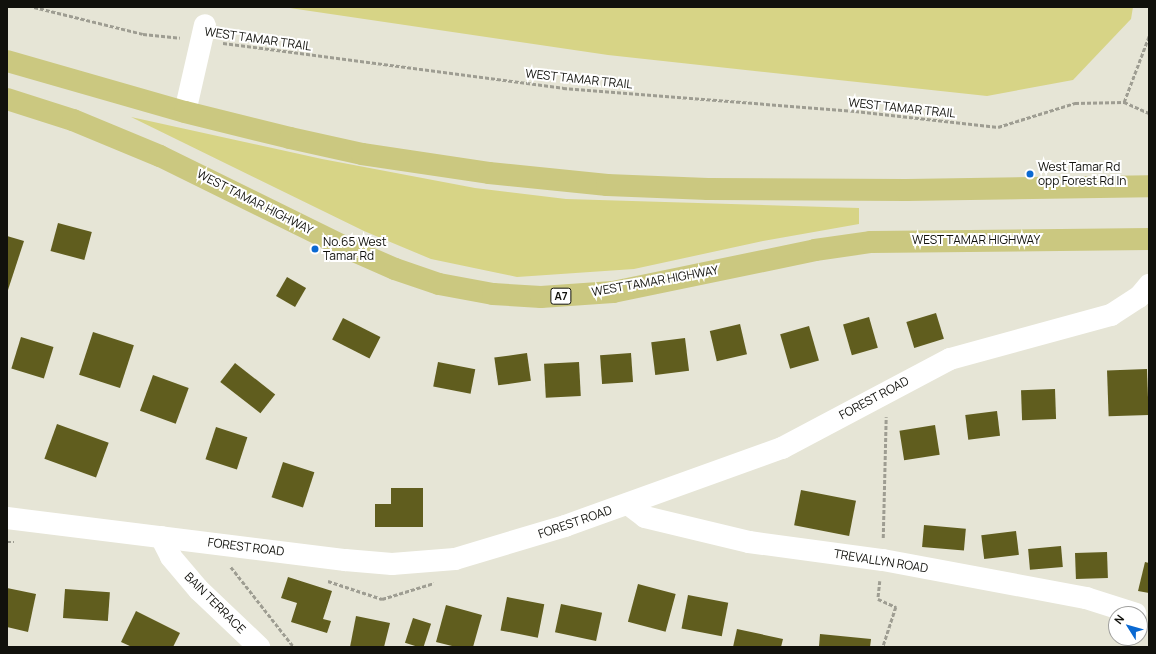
<!DOCTYPE html>
<style>
body{margin:0}
#map{position:relative;width:1156px;height:654px;overflow:hidden;background:#e6e5d6;font-family:Manrope,sans-serif}
div>[style]{position:absolute}
.green>*{inset:0;background:#d7d486}
.building>*{inset:0;background:#605d1e;transform-origin:0 0}
.path>*{height:2.5px;margin-top:-1.25px;transform-origin:0;background:repeating-linear-gradient(90deg,#9e9d92 0 4px,transparent 0 6px)}
.minor>*{height:22px;margin:-11px;padding:0 11px;transform-origin:11px;border-radius:11px;background:#fff}
.highway>*{height:22px;margin:-11px;padding:0 11px;transform-origin:11px;border-radius:11px;background:#cbc880}
.dots>*{width:11px;height:11px;translate:-50% -50%;box-sizing:border-box;border:2px solid #fff;border-radius:50%}
span{translate:-50% -50%;white-space:nowrap;text-align:center;line-height:1.15;-webkit-text-stroke:4px #fff;paint-order:stroke}
.shield-label span{padding:1px 3px;background:#fff;border:1px solid;border-radius:3px;-webkit-text-stroke-width:0}
.shield-label{font-size:11px;color:#11110c;font-weight:700}
.street-label{font-size:12px;color:#11110c}
.poi-label{font-size:12px;color:#11110c}
.left{translate:0 -50%;text-align:left}
.frame{position:absolute;inset:0;border:8px solid #11110c;pointer-events:none}
.north{position:absolute;left:1108px;top:606px;width:40px;height:40px;box-sizing:border-box;background:#fff;border:1px solid #a0a09e;border-radius:50%;rotate:307deg;font-size:11px;font-weight:700;line-height:16px;text-align:center;color:#11110c}
.north::after{content:'';display:block;margin:auto;width:14px;height:18px;background:#0a69d2;clip-path:polygon(50% 0,100% 100%,50% 72%,0 100%)}
</style>
<div id="map">
<div class="green">
<div style="clip-path:polygon(283px 7px,1133px 7px,1131px 19px,1073px 80px,987px 96px,608px 55px)"></div>
<div style="clip-path:polygon(131px 117px,322px 159px,475px 188px,566px 199px,859px 208px,859px 224px,763px 241px,634px 269px,517px 277px,431px 259px,364px 231px)"></div>
</div>
<div class="building">
<div style="left:58px;top:223px;width:35px;height:29px;rotate:15deg"></div>
<div style="clip-path:polygon(7px 236px,24px 241px,7px 293px)"></div>
<div style="left:287px;top:277px;width:22px;height:22px;rotate:30deg"></div>
<div style="left:936px;top:313px;width:27px;height:31px;rotate:73deg"></div>
<div style="left:869px;top:317px;width:32px;height:27px;rotate:74deg"></div>
<div style="left:343px;top:318px;width:42px;height:24px;rotate:27deg"></div>
<div style="left:740px;top:324px;width:31px;height:31px;rotate:77deg"></div>
<div style="left:809px;top:326px;width:36px;height:30px;rotate:74deg"></div>
<div style="left:93px;top:332px;width:43px;height:45px;rotate:18deg"></div>
<div style="left:21px;top:337px;width:34px;height:33px;rotate:17deg"></div>
<div style="left:685px;top:338px;width:33px;height:34px;rotate:83deg"></div>
<div style="left:527px;top:353px;width:28px;height:33px;rotate:82deg"></div>
<div style="left:631px;top:353px;width:29px;height:31px;rotate:86deg"></div>
<div style="left:438px;top:362px;width:38px;height:25px;rotate:11deg"></div>
<div style="left:579px;top:362px;width:34px;height:35px;rotate:87deg"></div>
<div style="left:235px;top:363px;width:51px;height:24px;rotate:38deg"></div>
<div style="left:1147px;top:369px;width:46px;height:40px;rotate:88deg"></div>
<div style="left:153px;top:375px;width:38px;height:38px;rotate:20deg"></div>
<div style="left:1055px;top:389px;width:30px;height:34px;rotate:88deg"></div>
<div style="left:997px;top:411px;width:25px;height:32px;rotate:83deg"></div>
<div style="left:57px;top:424px;width:55px;height:37px;rotate:20deg"></div>
<div style="left:935px;top:425px;width:30px;height:36px;rotate:81deg"></div>
<div style="left:216px;top:427px;width:33px;height:34px;rotate:18deg"></div>
<div style="left:283px;top:462px;width:33px;height:37px;rotate:18deg"></div>
<div style="clip-path:polygon(391px 488px,423px 488px,423px 527px,375px 527px,375px 504px,391px 504px)"></div>
<div style="left:801px;top:490px;width:56px;height:36px;rotate:11deg"></div>
<div style="left:924px;top:525px;width:42px;height:22px;rotate:5deg"></div>
<div style="left:1016px;top:531px;width:24px;height:35px;rotate:83deg"></div>
<div style="left:1061px;top:546px;width:21px;height:33px;rotate:85deg"></div>
<div style="left:1107px;top:552px;width:26px;height:32px;rotate:88deg"></div>
<div style="clip-path:polygon(1145px 562px,1149px 563px,1149px 593px,1138px 591px)"></div>
<div style="clip-path:polygon(288px 577px,332px 591px,323px 619px,331px 621px,327px 633px,291px 622px,297px 603px,281px 598px)"></div>
<div style="left:638px;top:584px;width:39px;height:39px;rotate:15deg"></div>
<div style="clip-path:polygon(7px 588px,36px 594px,28px 632px,7px 627px)"></div>
<div style="left:65px;top:589px;width:45px;height:29px;rotate:4deg"></div>
<div style="left:688px;top:595px;width:41px;height:34px;rotate:11deg"></div>
<div style="left:507px;top:597px;width:38px;height:34px;rotate:11deg"></div>
<div style="left:561px;top:604px;width:42px;height:29px;rotate:12deg"></div>
<div style="clip-path:polygon(446px 605px,482px 615px,473px 647px,456px 647px,436px 642px)"></div>
<div style="clip-path:polygon(136px 611px,180px 633px,173px 647px,132px 647px,121px 642px)"></div>
<div style="clip-path:polygon(356px 616px,390px 623px,384px 647px,350px 647px)"></div>
<div style="left:413px;top:618px;width:19px;height:26px;rotate:18deg"></div>
<div style="clip-path:polygon(737px 629px,783px 639px,781px 647px,733px 647px)"></div>
<div style="clip-path:polygon(820px 634px,871px 639px,870px 647px,819px 647px)"></div>
</div>
<div class="path">
<div style="left:34px;top:7px;width:112px;rotate:13.9deg"></div>
<div style="left:143px;top:34px;width:37px;rotate:6deg"></div>
<div style="left:223px;top:43px;width:343px;rotate:7.5deg"></div>
<div style="left:563px;top:88px;width:293px;rotate:4.5deg"></div>
<div style="left:855px;top:111px;width:144px;rotate:6.4deg"></div>
<div style="left:998px;top:127px;width:81px;rotate:-17.3deg"></div>
<div style="left:1075px;top:103px;width:49px;rotate:-1.2deg"></div>
<div style="left:1124px;top:102px;width:27px;rotate:24deg"></div>
<div style="left:1124px;top:102px;width:71px;rotate:-69.3deg"></div>
<div style="left:883px;top:538px;width:121px;rotate:-88.6deg"></div>
<div style="left:7px;top:542px;width:7px"></div>
<div style="left:231px;top:567px;width:102px;rotate:51.8deg"></div>
<div style="left:328px;top:581px;width:57px;rotate:18.4deg"></div>
<div style="left:382px;top:599px;width:54px;rotate:-17.1deg"></div>
<div style="left:880px;top:581px;width:18px;rotate:96deg"></div>
<div style="left:878px;top:599px;width:20px;rotate:24deg"></div>
<div style="left:896px;top:607px;width:42px;rotate:108deg"></div>
</div>
<div class="minor">
<div style="left:185px;top:112px;width:89px;rotate:-77.1deg"></div>
<div style="left:628px;top:504px;width:21px;rotate:37deg"></div>
<div style="left:645px;top:517px;width:107px;rotate:13.5deg"></div>
<div style="left:749px;top:542px;width:135px;rotate:7.7deg"></div>
<div style="left:883px;top:560px;width:207px;rotate:10.6deg"></div>
<div style="left:1086px;top:598px;width:52px;rotate:17.7deg"></div>
<div style="left:7px;top:518px;width:341px;rotate:7.1deg"></div>
<div style="left:345px;top:560px;width:47px;rotate:4.9deg"></div>
<div style="left:392px;top:564px;width:63px;rotate:-4.5deg"></div>
<div style="left:455px;top:559px;width:115px;rotate:-16.7deg"></div>
<div style="left:565px;top:526px;width:231px;rotate:-19.8deg"></div>
<div style="left:782px;top:448px;width:190px;rotate:-27.9deg"></div>
<div style="left:950px;top:359px;width:167px;rotate:-15.3deg"></div>
<div style="left:1111px;top:315px;width:33px;rotate:-33deg"></div>
<div style="left:1139px;top:297px;width:16px;rotate:-50deg"></div>
<div style="left:161px;top:537px;width:22px;rotate:63deg"></div>
<div style="left:171px;top:557px;width:43px;rotate:49.7deg"></div>
<div style="left:199px;top:590px;width:83px;rotate:43.5deg"></div>
</div>
<div class="highway">
<div style="left:7px;top:61px;width:185px;rotate:16deg"></div>
<div style="left:185px;top:112px;width:108px;rotate:13.9deg"></div>
<div style="left:290px;top:138px;width:74px;rotate:12.5deg"></div>
<div style="left:362px;top:154px;width:128px;rotate:8.5deg"></div>
<div style="left:489px;top:173px;width:119px;rotate:5.8deg"></div>
<div style="left:607px;top:185px;width:101px;rotate:2.3deg"></div>
<div style="left:708px;top:189px;width:198px;rotate:0.3deg"></div>
<div style="left:906px;top:190px;width:243px;rotate:-0.9deg"></div>
<div style="left:7px;top:99px;width:69px;rotate:17.7deg"></div>
<div style="left:73px;top:120px;width:94px;rotate:22.5deg"></div>
<div style="left:160px;top:156px;width:208px;rotate:26.2deg"></div>
<div style="left:347px;top:248px;width:52px;rotate:23.6deg"></div>
<div style="left:395px;top:269px;width:46px;rotate:18.8deg"></div>
<div style="left:439px;top:284px;width:55px;rotate:10.5deg"></div>
<div style="left:493px;top:294px;width:48px;rotate:3.6deg"></div>
<div style="left:541px;top:297px;width:72px;rotate:-4deg"></div>
<div style="left:613px;top:292px;width:206px;rotate:-11.7deg"></div>
<div style="left:815px;top:250px;width:57px;rotate:-8.1deg"></div>
<div style="left:871px;top:242px;width:278px;rotate:-0.6deg"></div>
</div>
<div class="dots">
<div style="left:1030px;top:174px;background:#0a69d2"></div>
<div style="left:315px;top:249px;background:#0a69d2"></div>
</div>
<div class="shield-label">
<span style="left:561px;top:296px">A7</span>
</div>
<div class="street-label">
<span style="left:258px;top:39px;rotate:8deg">WEST TAMAR TRAIL</span>
<span style="left:579px;top:79px;rotate:6deg">WEST TAMAR TRAIL</span>
<span style="left:902px;top:108px;rotate:6deg">WEST TAMAR TRAIL</span>
<span style="left:255px;top:202px;rotate:27deg">WEST TAMAR HIGHWAY</span>
<span style="left:976px;top:240px">WEST TAMAR HIGHWAY</span>
<span style="left:655px;top:281px;rotate:-10deg">WEST TAMAR HIGHWAY</span>
<span style="left:874px;top:398px;rotate:-28deg">FOREST ROAD</span>
<span style="left:575px;top:522px;rotate:-19deg">FOREST ROAD</span>
<span style="left:246px;top:547px;rotate:7deg">FOREST ROAD</span>
<span style="left:881px;top:561px;rotate:9deg">TREVALLYN ROAD</span>
<span style="left:215px;top:603px;rotate:45deg">BAIN TERRACE</span>
</div>
<div class="poi-label">
<span class="left" style="left:1038px;top:174px">West Tamar Rd<br>opp Forest Rd In</span>
<span class="left" style="left:323px;top:249px">No.65 West<br>Tamar Rd</span>
</div>
<div class="frame"></div>
<div class="north">N</div>
</div>
